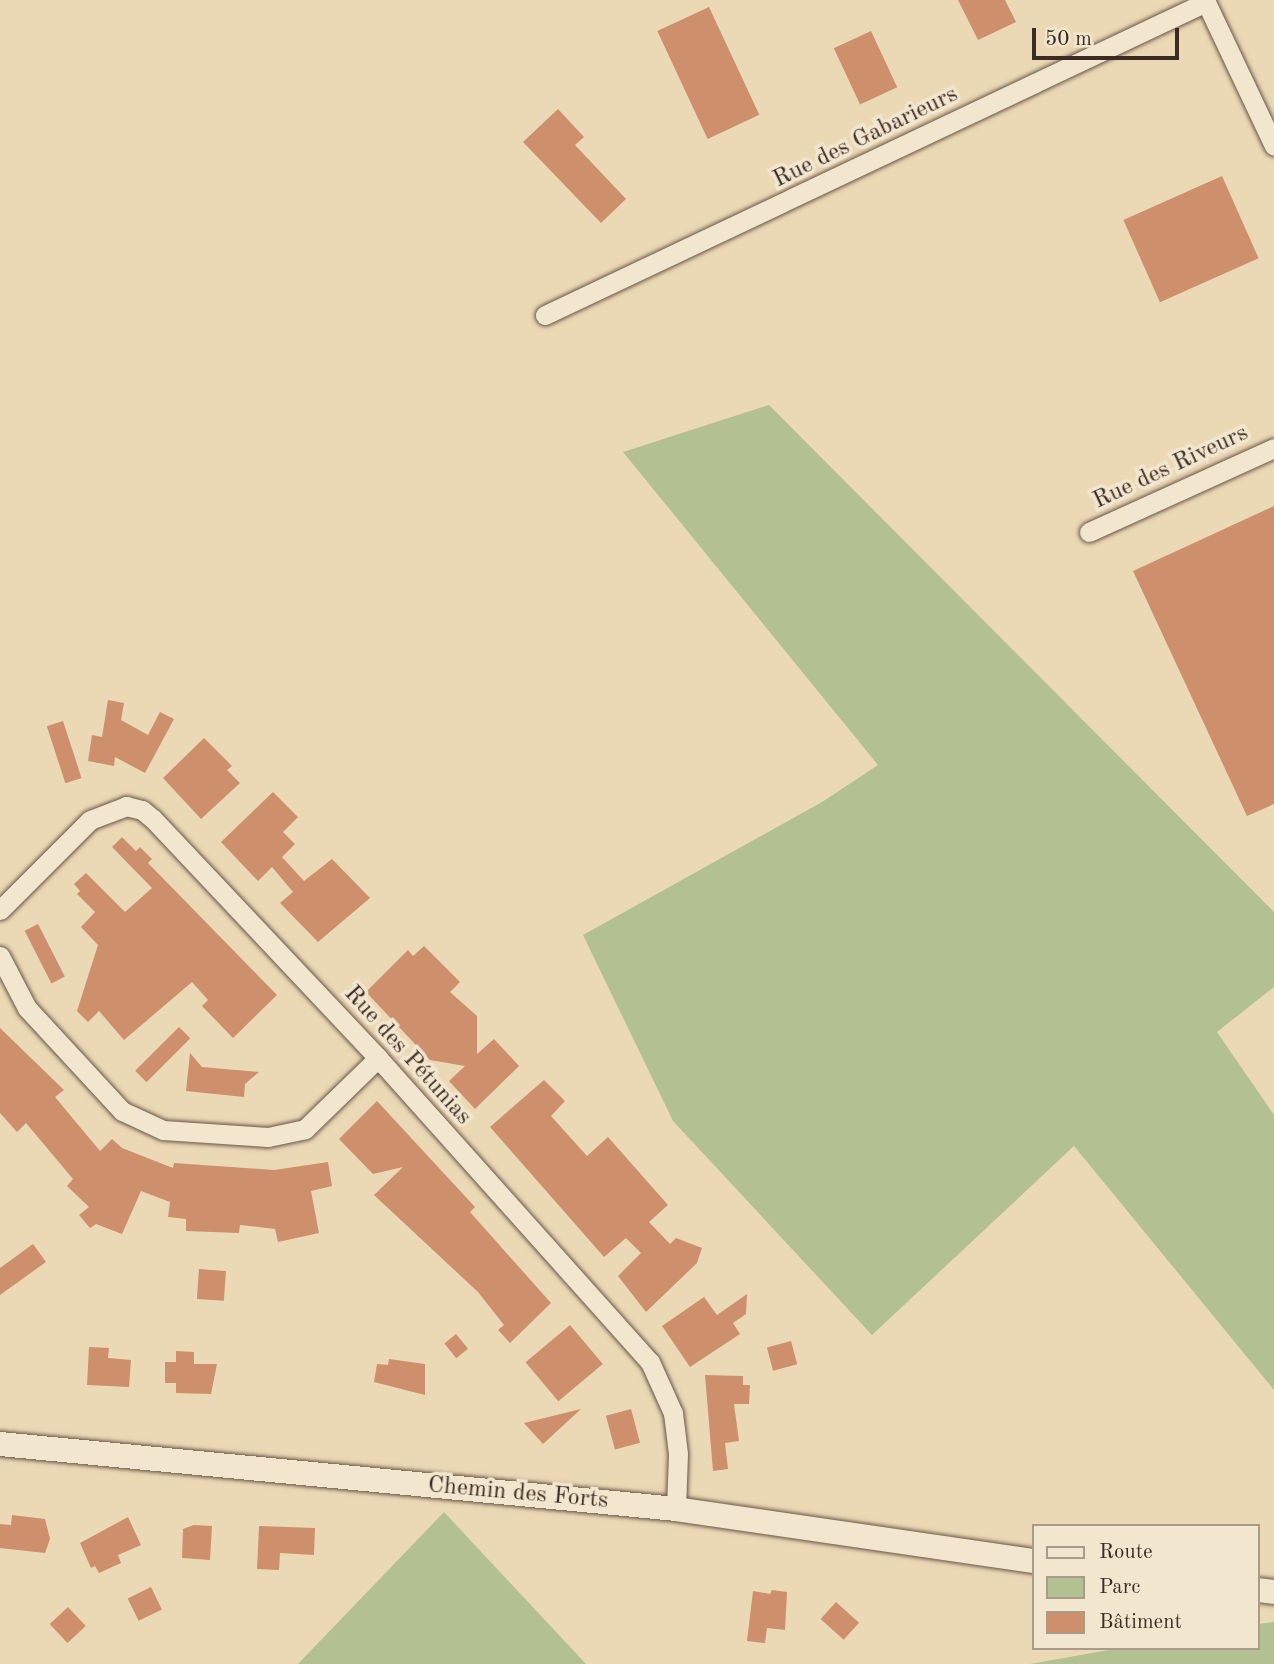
<!DOCTYPE html>
<meta charset="utf-8">
<style>
body{margin:0}
#map{position:relative;width:1274px;height:1664px;overflow:hidden;background:#ebd9b5;font-family:"Old Standard TT",serif}
div>[style]{position:absolute}
.green>*{inset:0;background:#b3c091}
.building>*{inset:0;background:#ce8f6c;transform-origin:0 0}
.roads{filter:drop-shadow(0 0 2px #685648) drop-shadow(0 0 2px #685648)}
.minor>*{height:19px;margin:-9.5px;padding:0 9.5px;transform-origin:9.5px;border-radius:9.5px;background:#f2e6cf}
.tertiary>*{height:24px;margin:-12px;padding:0 12px;transform-origin:12px;border-radius:12px;background:#f2e6cf}
span{translate:-50% -50%;white-space:nowrap;text-align:center;line-height:1.15;-webkit-text-stroke:7px #f2e6cf;paint-order:stroke}
.street-label{font-size:24px;color:#3c2b23}
.legend{position:absolute;left:1032px;top:1524px;width:228px;height:126px;box-sizing:border-box;background:#f2e6cf;border:2px solid #a99b8a;margin:0;padding:9px 12px;list-style:none;font-size:21px;color:#3c2b23}
.legend li{display:flex;align-items:center;gap:14px;height:35px}
.legend b{width:35px;border:2px solid #a99b8a}
.scale{position:absolute;left:1032px;top:28px;width:147px;height:32px;box-sizing:border-box;border:4px solid #3c2b23;border-top:0;padding-left:9px;font-size:21px;line-height:24px;white-space:nowrap;color:#3c2b23;-webkit-text-stroke:5px #f2e6cf;paint-order:stroke}
</style>
<div id="map">
<div class="green">
<div style="clip-path:polygon(769px 405px,1274px 912px,1274px 987px,1217px 1032px,1274px 1115px,1274px 1390px,1074px 1146px,872px 1335px,673px 1121px,583px 935px,822px 802px,878px 765px,623px 452px)"></div>
<div style="clip-path:polygon(444px 1512px,586px 1664px,298px 1664px)"></div>
<div style="clip-path:polygon(1274px 1622px,1274px 1664px,1030px 1664px,1120px 1648px,1258px 1648px,1258px 1624px)"></div>
</div>
<div class="building">
<div style="clip-path:polygon(958px 0,1005px 0,1016px 22px,978px 40px)"></div>
<div style="left:709px;top:7px;width:119px;height:57px;rotate:65deg"></div>
<div style="left:871px;top:31px;width:62px;height:41px;rotate:65deg"></div>
<div style="clip-path:polygon(558px 109px,584px 137px,575px 145px,626px 199px,601px 223px,523px 142px)"></div>
<div style="left:1222px;top:176px;width:90px;height:108px;rotate:66deg"></div>
<div style="clip-path:polygon(1274px 506px,1274px 804px,1247px 816px,1133px 571px)"></div>
<div style="clip-path:polygon(108px 700px,124px 703px,121px 720px,148px 735px,160px 712px,174px 719px,145px 773px,115px 757px,114px 766px,88px 761px,92px 735px,102px 737px)"></div>
<div style="left:63px;top:721px;width:60px;height:17px;rotate:72deg"></div>
<div style="clip-path:polygon(204px 738px,232px 766px,227px 770px,240px 783px,201px 819px,163px 778px)"></div>
<div style="clip-path:polygon(273px 792px,298px 817px,283px 832px,295px 844px,282px 857px,304px 881px,332px 859px,370px 898px,318px 942px,280px 903px,293px 892px,272px 867px,258px 881px,221px 842px)"></div>
<div style="clip-path:polygon(122px 837px,136px 851px,140px 847px,152px 859px,148px 863px,277px 995px,233px 1038px,202px 1006px,208px 1000px,192px 982px,124px 1040px,99px 1011px,88px 1022px,77px 1011px,98px 945px,81px 927px,95px 912px,77px 894px,80px 891px,74px 884px,86px 873px,125px 912px,152px 888px,112px 847px)"></div>
<div style="left:38px;top:924px;width:59px;height:15px;rotate:63deg"></div>
<div style="clip-path:polygon(424px 946px,460px 982px,450px 992px,477px 1016px,477px 1054px,494px 1039px,519px 1066px,475px 1109px,449px 1081px,465px 1066px,430px 1060px,366px 992px,408px 950px,413px 956px)"></div>
<div style="left:179px;top:1027px;width:16px;height:62px;rotate:45deg"></div>
<div style="clip-path:polygon(0 1028px,64px 1090px,55px 1097px,100px 1151px,112px 1139px,122px 1148px,173px 1168px,174px 1163px,274px 1170px,328px 1162px,332px 1186px,311px 1191px,319px 1233px,278px 1242px,275px 1229px,240px 1225px,239px 1233px,186px 1231px,186px 1219px,168px 1217px,170px 1202px,141px 1191px,122px 1234px,96px 1224px,90px 1228px,79px 1215px,89px 1207px,67px 1186px,73px 1179px,26px 1123px,17px 1132px,0 1113px)"></div>
<div style="clip-path:polygon(190px 1053px,202px 1067px,259px 1072px,245px 1084px,244px 1097px,186px 1091px)"></div>
<div style="clip-path:polygon(544px 1080px,565px 1101px,551px 1116px,587px 1156px,608px 1137px,668px 1205px,649px 1222px,670px 1244px,676px 1238px,702px 1248px,697px 1263px,646px 1312px,618px 1276px,641px 1253px,626px 1238px,604px 1257px,490px 1127px)"></div>
<div style="clip-path:polygon(377px 1101px,475px 1207px,470px 1212px,551px 1303px,510px 1343px,498px 1330px,504px 1325px,478px 1292px,374px 1195px,403px 1167px,373px 1174px,339px 1139px)"></div>
<div style="clip-path:polygon(33px 1244px,46px 1262px,0 1295px,0 1268px)"></div>
<div style="left:199px;top:1269px;width:27px;height:30px;rotate:4deg"></div>
<div style="clip-path:polygon(747px 1294px,746px 1314px,733px 1323px,740px 1334px,690px 1367px,662px 1326px,704px 1297px,717px 1315px)"></div>
<div style="left:570px;top:1325px;width:51px;height:58px;rotate:50deg"></div>
<div style="left:456px;top:1334px;width:19px;height:15px;rotate:51deg"></div>
<div style="left:791px;top:1341px;width:24px;height:25px;rotate:75deg"></div>
<div style="clip-path:polygon(89px 1347px,109px 1348px,108px 1358px,131px 1360px,129px 1387px,87px 1385px)"></div>
<div style="clip-path:polygon(176px 1351px,194px 1352px,194px 1364px,217px 1364px,211px 1394px,176px 1393px,176px 1383px,165px 1383px,165px 1362px,176px 1362px)"></div>
<div style="clip-path:polygon(389px 1359px,425px 1364px,425px 1395px,374px 1382px,377px 1364px,388px 1365px)"></div>
<div style="clip-path:polygon(705px 1375px,743px 1376px,743px 1385px,750px 1385px,749px 1404px,734px 1404px,739px 1441px,725px 1443px,728px 1469px,713px 1471px)"></div>
<div style="clip-path:polygon(581px 1409px,543px 1444px,524px 1423px)"></div>
<div style="left:631px;top:1409px;width:35px;height:26px;rotate:75deg"></div>
<div style="clip-path:polygon(12px 1515px,45px 1519px,50px 1539px,45px 1553px,0 1548px,0 1524px,11px 1525px)"></div>
<div style="clip-path:polygon(128px 1517px,141px 1545px,118px 1555px,121px 1563px,99px 1573px,95px 1566px,91px 1568px,80px 1543px)"></div>
<div style="clip-path:polygon(194px 1525px,212px 1526px,210px 1560px,182px 1558px,183px 1529px)"></div>
<div style="clip-path:polygon(259px 1526px,315px 1528px,314px 1555px,280px 1553px,279px 1570px,257px 1569px)"></div>
<div style="left:151px;top:1587px;width:25px;height:26px;rotate:64deg"></div>
<div style="clip-path:polygon(772px 1590px,787px 1592px,785px 1630px,767px 1628px,765px 1643px,747px 1641px,753px 1591px,770px 1594px)"></div>
<div style="left:836px;top:1602px;width:31px;height:23px;rotate:42deg"></div>
<div style="left:68px;top:1607px;width:26px;height:25px;rotate:47deg"></div>
</div>
<div class="roads">
<div class="minor">
<div style="left:1205px;top:0;width:161px;rotate:64.7deg"></div>
<div style="left:545px;top:315px;width:731px;rotate:-25.34deg"></div>
<div style="left:1089px;top:532px;width:203px;rotate:-24.4deg"></div>
<div style="left:0;top:910px;width:127px;rotate:-45deg"></div>
<div style="left:90px;top:820px;width:39px;rotate:-21deg"></div>
<div style="left:126px;top:806px;width:16px;rotate:14deg"></div>
<div style="left:142px;top:810px;width:14px;rotate:39deg"></div>
<div style="left:153px;top:819px;width:328px;rotate:46.7deg"></div>
<div style="left:378px;top:1058px;width:408px;rotate:48.2deg"></div>
<div style="left:650px;top:1362px;width:56px;rotate:65.7deg"></div>
<div style="left:673px;top:1413px;width:41px;rotate:83deg"></div>
<div style="left:678px;top:1454px;width:55px;rotate:92.1deg"></div>
<div style="left:0;top:956px;width:59px;rotate:62.6deg"></div>
<div style="left:27px;top:1008px;width:140px;rotate:47.3deg"></div>
<div style="left:122px;top:1111px;width:45px;rotate:24.9deg"></div>
<div style="left:163px;top:1130px;width:105px;rotate:3.8deg"></div>
<div style="left:268px;top:1137px;width:38px;rotate:-12deg"></div>
<div style="left:305px;top:1129px;width:102px;rotate:-44.2deg"></div>
</div>
<div class="tertiary">
<div style="left:0;top:1444px;width:679px;rotate:5.49deg"></div>
<div style="left:676px;top:1509px;width:362px;rotate:8.3deg"></div>
<div style="left:1258px;top:1590px;width:16px;rotate:7deg"></div>
</div>
</div>
<div class="street-label">
<span style="left:866px;top:138px;rotate:-26deg">Rue des Gabarieurs</span>
<span style="left:1171px;top:468px;rotate:-25deg">Rue des Riveurs</span>
<span style="left:407px;top:1056px;rotate:48deg">Rue des Pétunias</span>
<span style="left:518px;top:1494px;rotate:5deg">Chemin des Forts</span>
</div>
<ul class="legend">
<li><b style="height:9px;background:#f2e6cf"></b>Route</li>
<li><b style="height:19px;background:#b3c091"></b>Parc</li>
<li><b style="height:19px;background:#ce8f6c"></b>Bâtiment</li>
</ul>
<div class="scale">50 m</div>
</div>
